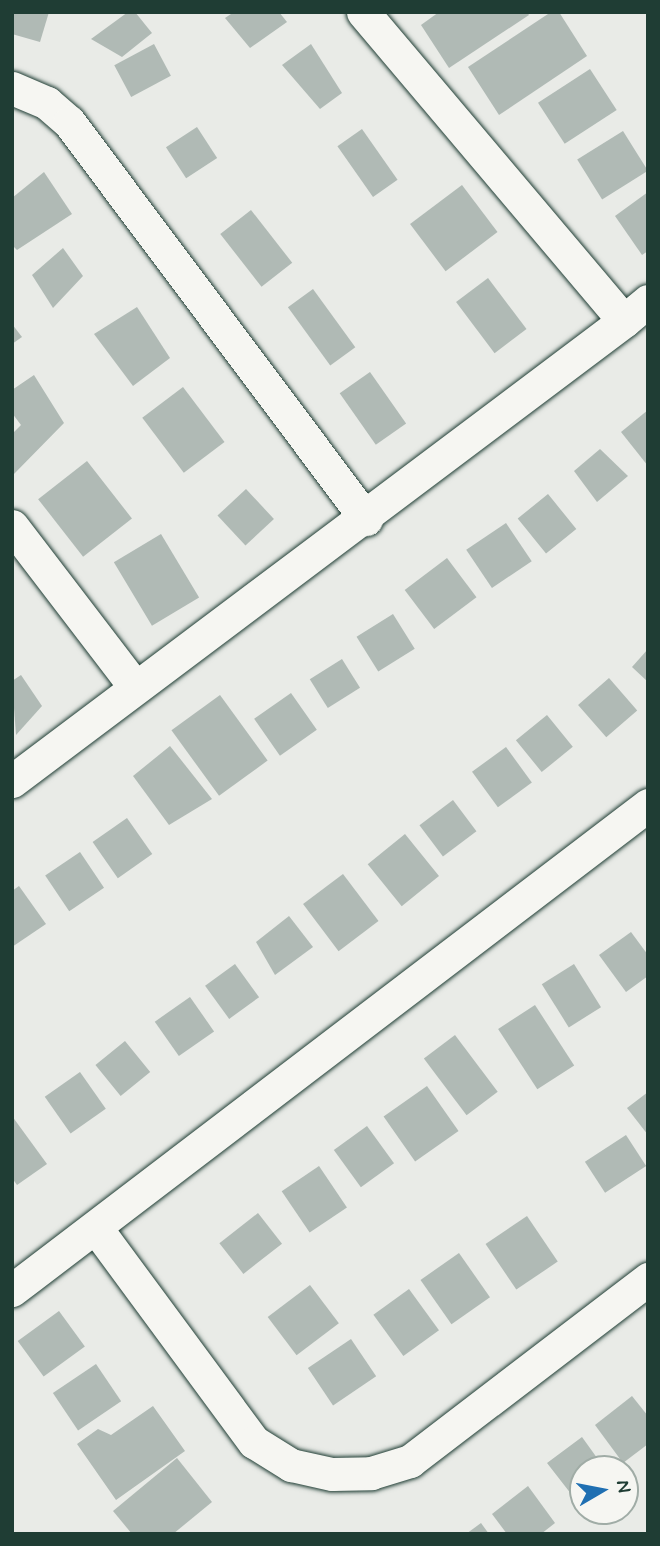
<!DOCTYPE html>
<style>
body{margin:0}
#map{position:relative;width:660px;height:1546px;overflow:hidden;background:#e9ebe7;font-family:Mynerve,sans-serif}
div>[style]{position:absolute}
.building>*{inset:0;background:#b0bab5;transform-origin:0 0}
.roads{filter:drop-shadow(0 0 2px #1f3d34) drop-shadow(0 0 2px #1f3d34)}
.minor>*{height:33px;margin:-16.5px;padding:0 16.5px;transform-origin:16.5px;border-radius:16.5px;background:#f6f6f2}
span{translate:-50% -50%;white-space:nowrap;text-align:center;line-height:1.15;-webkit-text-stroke:5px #f6f6f2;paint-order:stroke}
.frame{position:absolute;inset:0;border:14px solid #1f3d34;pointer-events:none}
.north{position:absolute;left:569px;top:1455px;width:70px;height:70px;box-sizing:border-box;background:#f6f6f2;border:2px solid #a0aca6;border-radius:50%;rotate:80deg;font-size:19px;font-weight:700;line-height:28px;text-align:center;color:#1f3d34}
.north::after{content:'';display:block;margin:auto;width:24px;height:32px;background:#1f6fb2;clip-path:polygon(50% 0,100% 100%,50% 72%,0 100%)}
</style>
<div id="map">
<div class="building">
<div style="clip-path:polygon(12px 12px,49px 12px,40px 42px,12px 34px)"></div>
<div style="clip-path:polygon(128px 12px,135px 12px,152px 33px,122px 57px,91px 39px)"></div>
<div style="clip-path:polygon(234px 12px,279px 12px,287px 22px,250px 48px,225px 18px)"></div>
<div style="clip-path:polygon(439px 12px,527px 12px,529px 15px,449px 68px,421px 25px)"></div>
<div style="clip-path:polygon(551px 12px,559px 12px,587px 56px,499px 115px,468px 67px)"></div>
<div style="left:154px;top:44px;width:36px;height:45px;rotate:62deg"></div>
<div style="clip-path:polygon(311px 44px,342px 93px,320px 109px,282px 65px)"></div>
<div style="left:590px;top:69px;width:49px;height:62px;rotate:57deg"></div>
<div style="left:197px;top:127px;width:37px;height:37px;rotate:57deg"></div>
<div style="left:362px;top:129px;width:62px;height:30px;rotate:55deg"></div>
<div style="left:623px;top:131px;width:47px;height:54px;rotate:58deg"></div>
<div style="clip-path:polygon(44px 172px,72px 214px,17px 250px,12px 245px,12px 198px)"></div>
<div style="left:462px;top:185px;width:59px;height:65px;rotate:53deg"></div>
<div style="clip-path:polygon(648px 192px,648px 251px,642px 255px,615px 216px)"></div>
<div style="left:251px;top:210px;width:67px;height:39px;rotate:52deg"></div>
<div style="clip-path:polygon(63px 248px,83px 276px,53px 308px,32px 275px)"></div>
<div style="left:488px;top:278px;width:64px;height:40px;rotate:53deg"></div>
<div style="left:313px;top:289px;width:72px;height:31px;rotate:54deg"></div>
<div style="clip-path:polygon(137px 307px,170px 358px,133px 386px,94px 334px)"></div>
<div style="clip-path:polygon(12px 324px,22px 337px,12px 344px)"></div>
<div style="left:370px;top:372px;width:63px;height:37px;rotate:55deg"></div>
<div style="clip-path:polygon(34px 375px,64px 423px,13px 475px,12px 434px,21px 425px,12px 413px,12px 390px)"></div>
<div style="left:183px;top:387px;width:69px;height:51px;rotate:53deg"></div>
<div style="clip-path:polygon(648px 410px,648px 466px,621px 432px)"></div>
<div style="clip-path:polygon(600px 449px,628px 476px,597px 502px,574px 471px)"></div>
<div style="left:87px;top:461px;width:73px;height:62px;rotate:52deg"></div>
<div style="left:246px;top:489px;width:41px;height:39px;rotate:47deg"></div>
<div style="left:548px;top:494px;width:45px;height:39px;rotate:51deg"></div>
<div style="left:506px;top:523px;width:46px;height:48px;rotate:56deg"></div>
<div style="left:161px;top:534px;width:74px;height:55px;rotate:59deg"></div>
<div style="left:447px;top:558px;width:49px;height:53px;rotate:53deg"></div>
<div style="left:393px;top:614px;width:41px;height:43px;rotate:58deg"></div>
<div style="clip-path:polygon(648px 649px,648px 682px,632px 667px)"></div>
<div style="left:342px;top:659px;width:34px;height:38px;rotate:58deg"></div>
<div style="clip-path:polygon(21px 675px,42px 706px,16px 735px,12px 681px)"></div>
<div style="left:609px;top:678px;width:43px;height:41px;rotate:49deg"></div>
<div style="left:291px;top:693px;width:45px;height:45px;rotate:55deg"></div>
<div style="left:220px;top:695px;width:81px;height:60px;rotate:54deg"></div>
<div style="left:547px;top:715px;width:41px;height:40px;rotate:51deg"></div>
<div style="clip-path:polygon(170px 746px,212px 799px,169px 825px,133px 776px)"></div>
<div style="left:506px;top:747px;width:44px;height:42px;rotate:54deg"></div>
<div style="left:453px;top:800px;width:39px;height:42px;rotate:53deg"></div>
<div style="left:127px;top:818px;width:44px;height:42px;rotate:55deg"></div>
<div style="left:405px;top:834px;width:54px;height:48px;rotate:51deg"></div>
<div style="left:80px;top:852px;width:43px;height:42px;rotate:56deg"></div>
<div style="left:343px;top:874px;width:59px;height:50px;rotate:53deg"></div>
<div style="clip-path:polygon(19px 886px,46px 924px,12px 947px,12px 891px)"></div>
<div style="clip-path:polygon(289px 916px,313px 947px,275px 975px,256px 942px)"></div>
<div style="clip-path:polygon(631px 932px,648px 955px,648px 976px,626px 992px,599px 955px)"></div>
<div style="left:235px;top:964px;width:41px;height:37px;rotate:54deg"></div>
<div style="left:574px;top:964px;width:51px;height:38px;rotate:58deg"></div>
<div style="left:190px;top:997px;width:42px;height:43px;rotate:55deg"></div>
<div style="left:535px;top:1005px;width:72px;height:44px;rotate:57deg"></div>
<div style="left:455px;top:1035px;width:71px;height:39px;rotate:53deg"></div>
<div style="left:125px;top:1041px;width:40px;height:38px;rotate:51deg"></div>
<div style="left:80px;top:1072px;width:45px;height:43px;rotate:55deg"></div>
<div style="left:427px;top:1086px;width:55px;height:53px;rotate:55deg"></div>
<div style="clip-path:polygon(648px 1092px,648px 1135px,627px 1108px)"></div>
<div style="clip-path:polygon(12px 1116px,47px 1164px,17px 1185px,12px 1178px)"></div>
<div style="left:367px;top:1126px;width:46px;height:41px;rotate:54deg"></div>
<div style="left:626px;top:1135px;width:37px;height:49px;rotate:57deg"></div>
<div style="left:319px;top:1166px;width:50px;height:45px;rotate:56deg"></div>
<div style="left:258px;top:1213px;width:39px;height:49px;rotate:52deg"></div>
<div style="left:527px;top:1216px;width:55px;height:50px;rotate:56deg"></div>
<div style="left:459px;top:1253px;width:54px;height:47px;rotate:55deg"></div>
<div style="left:310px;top:1285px;width:48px;height:53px;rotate:53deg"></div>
<div style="left:409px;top:1289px;width:51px;height:44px;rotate:54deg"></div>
<div style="left:59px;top:1311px;width:44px;height:51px;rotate:54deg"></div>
<div style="left:351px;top:1339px;width:45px;height:52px;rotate:56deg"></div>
<div style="left:96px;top:1364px;width:45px;height:52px;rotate:56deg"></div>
<div style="clip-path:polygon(632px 1396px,648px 1416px,648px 1444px,623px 1463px,595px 1425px)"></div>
<div style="clip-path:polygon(153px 1406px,185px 1451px,116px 1500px,77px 1444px,98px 1429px,111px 1435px)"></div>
<div style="clip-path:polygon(582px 1437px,605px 1469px,583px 1469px,583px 1493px,575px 1499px,547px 1463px)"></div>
<div style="clip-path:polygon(177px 1458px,212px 1502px,173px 1534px,132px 1534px,113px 1511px)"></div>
<div style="clip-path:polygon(528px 1486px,555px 1523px,541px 1534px,507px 1534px,492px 1514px)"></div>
<div style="clip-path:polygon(481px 1523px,489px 1534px,466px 1534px)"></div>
</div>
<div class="roads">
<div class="minor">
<div style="left:363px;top:12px;width:404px;rotate:49.8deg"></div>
<div style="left:624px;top:321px;width:31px;rotate:-40deg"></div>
<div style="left:12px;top:88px;width:38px;rotate:23deg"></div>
<div style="left:47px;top:103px;width:29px;rotate:41deg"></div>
<div style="left:69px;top:122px;width:496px;rotate:53.2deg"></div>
<div style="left:12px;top:526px;width:203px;rotate:52.6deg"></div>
<div style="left:12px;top:781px;width:766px;rotate:-36.93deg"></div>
<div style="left:96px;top:1228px;width:266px;rotate:53.6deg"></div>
<div style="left:254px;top:1442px;width:44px;rotate:31.9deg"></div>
<div style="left:291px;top:1465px;width:42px;rotate:12.4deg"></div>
<div style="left:332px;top:1474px;width:39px;rotate:-1deg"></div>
<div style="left:371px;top:1473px;width:41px;rotate:-17.1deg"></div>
<div style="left:410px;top:1461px;width:300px;rotate:-37.4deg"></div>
<div style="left:12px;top:1290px;width:800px;rotate:-37.33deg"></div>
</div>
</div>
<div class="frame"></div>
<div class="north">N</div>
</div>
